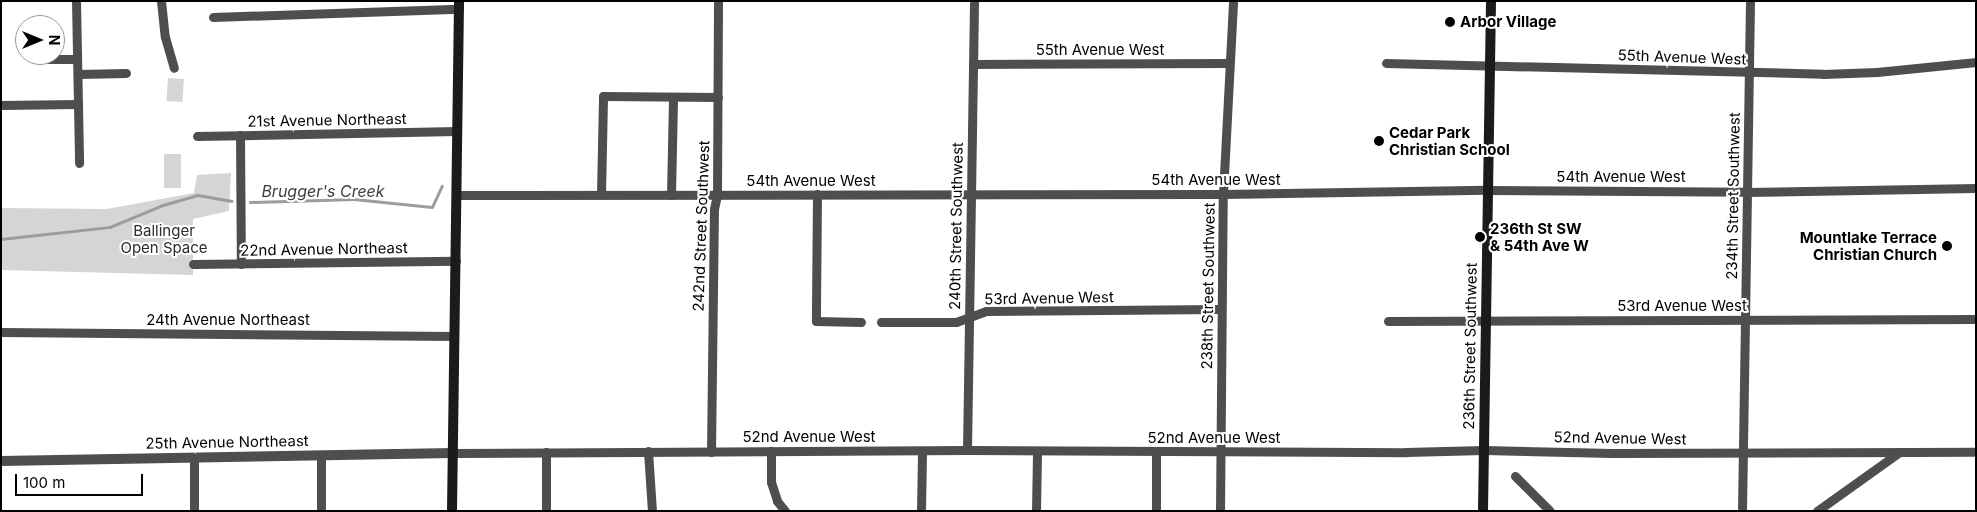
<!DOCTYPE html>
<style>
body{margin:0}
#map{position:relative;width:1977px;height:512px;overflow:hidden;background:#fff;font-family:Inter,sans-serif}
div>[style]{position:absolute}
.green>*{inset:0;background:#d5d5d5;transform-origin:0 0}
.stream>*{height:2.5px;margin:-1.25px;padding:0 1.25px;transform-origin:1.25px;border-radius:1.25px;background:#9c9c9c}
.minor>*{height:9px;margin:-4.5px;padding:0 4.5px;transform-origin:4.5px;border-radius:4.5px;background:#4e4e4e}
.tertiary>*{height:10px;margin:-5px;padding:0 5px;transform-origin:5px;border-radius:5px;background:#4e4e4e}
.secondary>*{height:10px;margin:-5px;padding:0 5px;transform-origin:5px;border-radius:5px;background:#1b1b1b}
.dots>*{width:14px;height:14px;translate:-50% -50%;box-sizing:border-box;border:2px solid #fff;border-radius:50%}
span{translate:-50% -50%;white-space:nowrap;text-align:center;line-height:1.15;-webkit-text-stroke:4px #fff;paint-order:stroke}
.poi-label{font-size:15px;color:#000;font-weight:700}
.left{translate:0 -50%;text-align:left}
.right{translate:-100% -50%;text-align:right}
.street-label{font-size:15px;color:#000}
.park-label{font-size:15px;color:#2c2c2c}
.water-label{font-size:16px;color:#3d3d3d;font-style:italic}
.frame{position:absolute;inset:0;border:2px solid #000;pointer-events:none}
.north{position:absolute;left:15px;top:15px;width:50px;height:50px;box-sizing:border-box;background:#fff;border:1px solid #999;border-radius:50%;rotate:90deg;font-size:14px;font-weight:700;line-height:20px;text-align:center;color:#000}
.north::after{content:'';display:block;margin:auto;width:18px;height:22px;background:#000;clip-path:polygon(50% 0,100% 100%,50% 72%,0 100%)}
.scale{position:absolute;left:15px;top:474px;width:128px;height:22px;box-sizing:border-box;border:2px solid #000;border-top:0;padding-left:6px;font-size:15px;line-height:18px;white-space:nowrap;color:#000;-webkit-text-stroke:4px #fff;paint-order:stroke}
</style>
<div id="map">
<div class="green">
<div style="left:168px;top:78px;width:16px;height:23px;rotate:4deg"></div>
<div style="left:164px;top:154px;width:17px;height:34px"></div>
<div style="clip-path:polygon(231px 173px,229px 211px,193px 219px,193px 275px,1px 270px,1px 208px,107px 209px,194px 193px,197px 175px)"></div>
</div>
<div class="stream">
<div style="left:250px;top:202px;width:104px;rotate:-1.7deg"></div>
<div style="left:354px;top:199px;width:78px;rotate:5.9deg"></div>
<div style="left:432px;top:207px;width:23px;rotate:-65deg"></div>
<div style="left:1px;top:239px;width:110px;rotate:-6.3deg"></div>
<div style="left:110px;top:227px;width:57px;rotate:-22.5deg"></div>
<div style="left:163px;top:205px;width:36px;rotate:-16deg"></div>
<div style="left:198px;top:195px;width:34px;rotate:10deg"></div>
</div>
<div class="minor">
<div style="left:76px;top:1px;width:162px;rotate:88.9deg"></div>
<div style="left:161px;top:1px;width:36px;rotate:84deg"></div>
<div style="left:165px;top:37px;width:32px;rotate:74deg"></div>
<div style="left:213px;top:17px;width:246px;rotate:-1.9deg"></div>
<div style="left:37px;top:59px;width:40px"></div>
<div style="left:1386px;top:63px;width:437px;rotate:1.4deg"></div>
<div style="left:1823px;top:74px;width:54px;rotate:-2.1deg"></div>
<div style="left:1877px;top:72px;width:100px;rotate:-5.8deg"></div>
<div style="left:973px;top:64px;width:256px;rotate:-0.2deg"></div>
<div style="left:78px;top:74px;width:48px;rotate:-1.2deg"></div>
<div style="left:1px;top:105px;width:77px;rotate:-0.7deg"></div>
<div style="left:240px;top:135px;width:129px;rotate:89.6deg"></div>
<div style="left:197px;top:136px;width:260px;rotate:-1.1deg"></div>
<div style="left:601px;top:194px;width:98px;rotate:-88.8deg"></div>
<div style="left:603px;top:96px;width:115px;rotate:0.5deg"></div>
<div style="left:817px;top:194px;width:127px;rotate:90.5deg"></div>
<div style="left:816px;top:321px;width:45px;rotate:1.3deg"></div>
<div style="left:457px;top:195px;width:766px;rotate:-0.07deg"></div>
<div style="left:1223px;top:194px;width:264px;rotate:-0.9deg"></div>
<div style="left:1487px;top:190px;width:260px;rotate:0.4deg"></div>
<div style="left:1747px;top:192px;width:229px;rotate:-1deg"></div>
<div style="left:671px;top:195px;width:98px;rotate:-88.8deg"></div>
<div style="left:193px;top:264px;width:263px;rotate:-0.7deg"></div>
<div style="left:1388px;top:321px;width:588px;rotate:-0.19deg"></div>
<div style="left:881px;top:322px;width:75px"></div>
<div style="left:956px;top:322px;width:32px;rotate:-20deg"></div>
<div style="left:986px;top:311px;width:234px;rotate:-0.5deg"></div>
<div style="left:1px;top:332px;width:453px;rotate:0.5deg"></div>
<div style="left:967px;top:450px;width:449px;rotate:-89.1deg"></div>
<div style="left:648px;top:451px;width:60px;rotate:86.2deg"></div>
<div style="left:771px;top:451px;width:31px;rotate:90deg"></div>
<div style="left:771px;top:482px;width:20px;rotate:72deg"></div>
<div style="left:777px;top:501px;width:13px;rotate:51deg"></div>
<div style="left:711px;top:452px;width:243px;rotate:-89.3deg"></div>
<div style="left:714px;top:209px;width:14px;rotate:-78deg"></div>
<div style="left:717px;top:195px;width:194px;rotate:-89.7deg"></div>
<div style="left:453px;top:453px;width:514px;rotate:-0.33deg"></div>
<div style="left:967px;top:450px;width:439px;rotate:0.3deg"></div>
<div style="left:1406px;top:452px;width:78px;rotate:-1.5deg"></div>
<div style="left:1484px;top:450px;width:128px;rotate:1.3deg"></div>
<div style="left:1612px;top:453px;width:364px;rotate:-0.2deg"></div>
<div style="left:321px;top:456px;width:55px;rotate:90deg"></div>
<div style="left:1515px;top:476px;width:49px;rotate:45deg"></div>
<div style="left:194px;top:511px;width:53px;rotate:-90deg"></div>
<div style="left:546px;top:511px;width:59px;rotate:-90deg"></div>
<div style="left:921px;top:511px;width:60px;rotate:-89deg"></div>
<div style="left:1036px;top:511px;width:60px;rotate:-89deg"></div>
<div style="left:1156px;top:511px;width:59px;rotate:-90deg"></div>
<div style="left:1220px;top:511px;width:317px;rotate:-89.5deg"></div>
<div style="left:1223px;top:194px;width:193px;rotate:-87deg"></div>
<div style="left:1742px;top:511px;width:510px;rotate:-89.1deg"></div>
<div style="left:1817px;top:511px;width:100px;rotate:-35.6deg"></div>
</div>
<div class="tertiary">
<div style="left:1px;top:461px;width:452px;rotate:-1deg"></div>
</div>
<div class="secondary">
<div style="left:452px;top:511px;width:510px;rotate:-89.21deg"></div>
<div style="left:1483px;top:511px;width:510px;rotate:-89.1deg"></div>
</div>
<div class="dots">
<div style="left:1450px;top:22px;background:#000"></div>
<div style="left:1379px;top:141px;background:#000"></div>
<div style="left:1480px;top:237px;background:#000"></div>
<div style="left:1947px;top:246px;background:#000"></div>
</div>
<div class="poi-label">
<span class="left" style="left:1460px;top:22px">Arbor Village</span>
<span class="left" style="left:1389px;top:141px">Cedar Park<br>Christian School</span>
<span class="left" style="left:1490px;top:237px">236th St SW<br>&amp; 54th Ave W</span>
<span class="right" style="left:1937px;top:246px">Mountlake Terrace<br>Christian Church</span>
</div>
<div class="street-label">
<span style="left:1100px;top:50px">55th Avenue West</span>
<span style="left:1682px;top:57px;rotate:2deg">55th Avenue West</span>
<span style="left:327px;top:120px;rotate:-1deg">21st Avenue Northeast</span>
<span style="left:1621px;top:177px">54th Avenue West</span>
<span style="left:1216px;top:180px">54th Avenue West</span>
<span style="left:811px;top:181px">54th Avenue West</span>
<span style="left:1733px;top:196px;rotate:-89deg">234th Street Southwest</span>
<span style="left:701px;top:226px;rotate:-88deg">242nd Street Southwest</span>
<span style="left:956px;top:226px;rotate:-89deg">240th Street Southwest</span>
<span style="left:324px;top:249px;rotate:-1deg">22nd Avenue Northeast</span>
<span style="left:1208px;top:286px;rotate:-89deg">238th Street Southwest</span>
<span style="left:1049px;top:298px;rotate:-1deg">53rd Avenue West</span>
<span style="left:1682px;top:306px">53rd Avenue West</span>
<span style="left:228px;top:320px">24th Avenue Northeast</span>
<span style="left:1470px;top:346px;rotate:-89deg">236th Street Southwest</span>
<span style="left:809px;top:437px">52nd Avenue West</span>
<span style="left:1214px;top:438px">52nd Avenue West</span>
<span style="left:1620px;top:438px;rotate:1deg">52nd Avenue West</span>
<span style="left:227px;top:442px;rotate:-1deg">25th Avenue Northeast</span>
</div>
<div class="park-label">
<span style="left:164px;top:239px">Ballinger<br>Open Space</span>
</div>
<div class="water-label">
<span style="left:323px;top:191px">Brugger's Creek</span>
</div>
<div class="frame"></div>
<div class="north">N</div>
<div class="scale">100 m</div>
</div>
